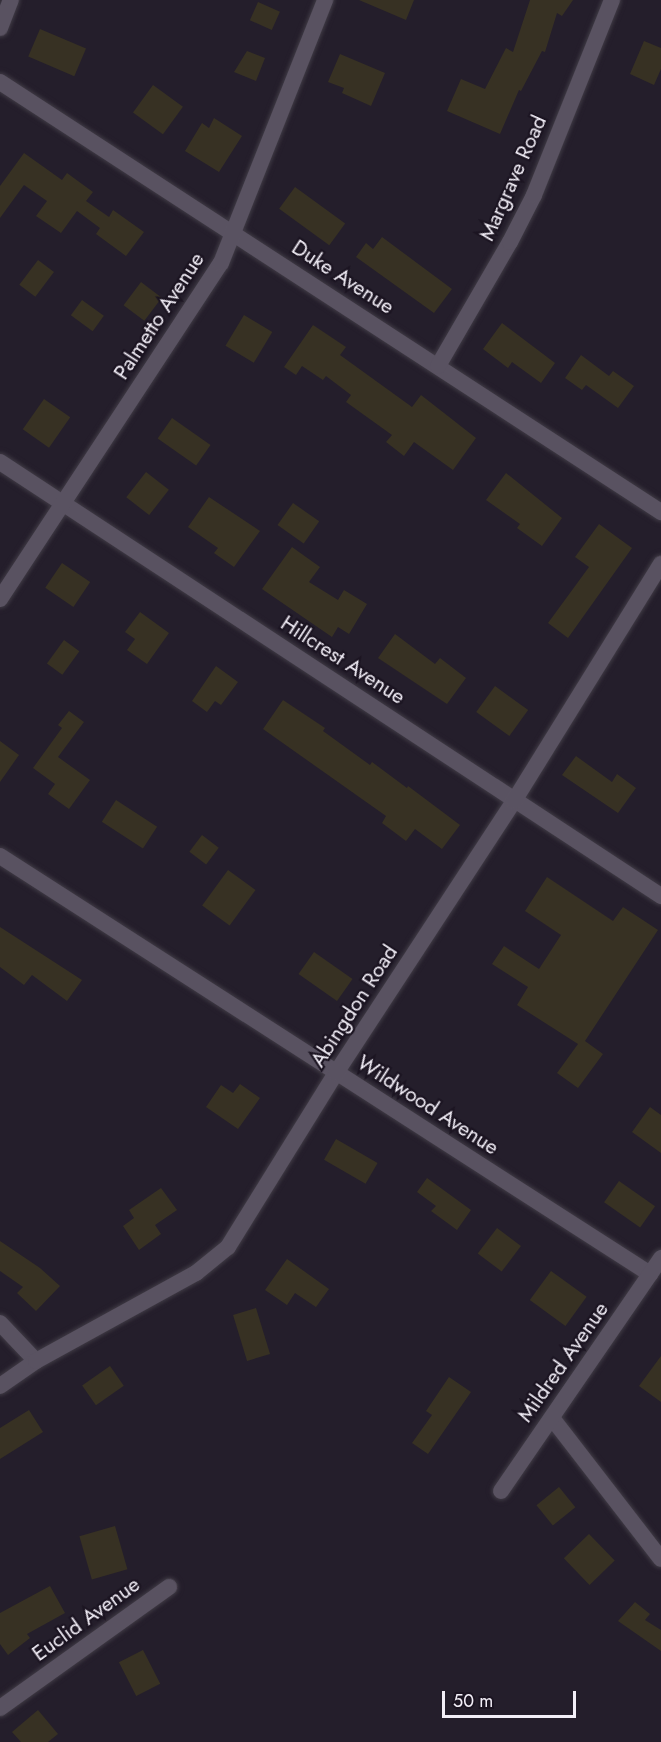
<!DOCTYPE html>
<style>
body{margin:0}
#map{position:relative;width:661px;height:1742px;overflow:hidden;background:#241e2b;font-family:Jost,sans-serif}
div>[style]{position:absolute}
.building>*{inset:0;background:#373123;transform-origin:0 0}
.roads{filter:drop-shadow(0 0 2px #403b45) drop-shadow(0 0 2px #403b45)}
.minor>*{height:16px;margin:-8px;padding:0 8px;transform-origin:8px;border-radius:8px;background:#595261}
span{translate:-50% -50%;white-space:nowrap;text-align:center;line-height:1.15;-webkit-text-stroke:4.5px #1b1421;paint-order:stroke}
.street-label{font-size:21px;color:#f3eff8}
.scale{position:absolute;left:442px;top:1691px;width:134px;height:27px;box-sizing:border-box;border:3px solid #f3eff8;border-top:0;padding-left:8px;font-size:18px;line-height:21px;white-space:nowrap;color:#f3eff8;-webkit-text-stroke:4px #1b1421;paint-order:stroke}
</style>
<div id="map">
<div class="building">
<div style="clip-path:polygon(359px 0,414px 0,406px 20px)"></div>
<div style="clip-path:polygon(530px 0,573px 0,562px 16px,557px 13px,545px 52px,542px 51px,521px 91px,519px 90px,500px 134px,447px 111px,461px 79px,485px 89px,506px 48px,513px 52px)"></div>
<div style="left:258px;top:2px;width:24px;height:20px;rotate:24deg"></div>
<div style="left:40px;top:29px;width:50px;height:30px;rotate:23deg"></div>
<div style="clip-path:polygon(644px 41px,661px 48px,661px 69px,654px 85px,630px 74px)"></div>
<div style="clip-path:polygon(247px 51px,265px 58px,256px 81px,234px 72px)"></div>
<div style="clip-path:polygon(340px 54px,385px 73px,371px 106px,342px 93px,344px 88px,328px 82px)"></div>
<div style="left:153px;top:85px;width:37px;height:34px;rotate:36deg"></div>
<div style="clip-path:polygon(214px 118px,242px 136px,219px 172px,185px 151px,202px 123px,209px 128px)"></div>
<div style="clip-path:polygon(24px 153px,62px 180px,67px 173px,93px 192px,86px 201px,109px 217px,113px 210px,144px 232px,126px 256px,96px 234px,100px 228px,77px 211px,61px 233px,36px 216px,47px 201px,24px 185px,0 218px,0 186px)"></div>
<div style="left:295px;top:187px;width:62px;height:27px;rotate:36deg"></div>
<div style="clip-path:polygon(382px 237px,452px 289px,434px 313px,356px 257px,366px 243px,373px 249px)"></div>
<div style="left:38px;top:260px;width:20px;height:31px;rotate:37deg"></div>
<div style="left:141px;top:282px;width:26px;height:29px;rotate:37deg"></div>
<div style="left:82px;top:300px;width:27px;height:19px;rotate:36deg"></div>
<div style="left:244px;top:315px;width:33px;height:36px;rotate:31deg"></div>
<div style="clip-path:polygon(502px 323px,555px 363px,541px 383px,512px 362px,508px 368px,483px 349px)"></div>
<div style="clip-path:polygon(313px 325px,346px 347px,340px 355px,412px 407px,421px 395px,476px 438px,453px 470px,414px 442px,404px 456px,386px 442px,392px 435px,346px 402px,351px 395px,326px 376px,323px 380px,302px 366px,296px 375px,284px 367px)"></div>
<div style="clip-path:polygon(581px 355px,609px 376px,613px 371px,634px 386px,618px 408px,586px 385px,582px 390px,565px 378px)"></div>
<div style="left:44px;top:399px;width:32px;height:37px;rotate:35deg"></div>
<div style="left:172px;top:418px;width:47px;height:25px;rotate:35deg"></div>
<div style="left:146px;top:472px;width:29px;height:32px;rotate:38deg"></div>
<div style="clip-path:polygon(506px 473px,562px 518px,542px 546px,517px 528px,520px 524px,486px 500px)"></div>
<div style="clip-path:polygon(209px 497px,260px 531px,234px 567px,214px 553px,218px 548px,188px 527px)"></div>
<div style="left:293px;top:503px;width:32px;height:27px;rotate:35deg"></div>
<div style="clip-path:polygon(599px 524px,632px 548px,568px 638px,548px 623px,589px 567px,575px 557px)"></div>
<div style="clip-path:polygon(292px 547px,320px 567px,309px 582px,338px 600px,344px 590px,367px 604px,349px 634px,338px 627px,332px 637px,262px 589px)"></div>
<div style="left:62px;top:563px;width:34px;height:30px;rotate:34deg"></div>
<div style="clip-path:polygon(140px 612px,169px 633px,147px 664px,127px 650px,135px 639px,125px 632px)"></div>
<div style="clip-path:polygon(395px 634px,435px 664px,440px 658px,466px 678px,447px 704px,378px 658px)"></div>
<div style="left:64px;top:640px;width:19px;height:29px;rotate:36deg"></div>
<div style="clip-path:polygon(216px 666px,238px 682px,221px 705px,215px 701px,207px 712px,192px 701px)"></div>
<div style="left:495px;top:686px;width:41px;height:32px;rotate:36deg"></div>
<div style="clip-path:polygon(283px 700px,325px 728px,323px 731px,370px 765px,372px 762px,407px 788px,408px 786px,460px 825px,442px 849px,415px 829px,406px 841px,382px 823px,386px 816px,263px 729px)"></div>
<div style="clip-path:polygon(69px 711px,84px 722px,58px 757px,90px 780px,69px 809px,48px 794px,55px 784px,33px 768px,62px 728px,58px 725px)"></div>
<div style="clip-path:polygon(0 741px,19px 755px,0 782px)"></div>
<div style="clip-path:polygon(576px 756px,612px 782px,617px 774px,636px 788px,618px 813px,562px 775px)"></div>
<div style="left:116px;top:800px;width:49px;height:26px;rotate:33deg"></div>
<div style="left:202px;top:835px;width:21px;height:21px;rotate:37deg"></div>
<div style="left:228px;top:870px;width:34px;height:44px;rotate:36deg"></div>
<div style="clip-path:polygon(547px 877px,613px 921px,623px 907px,658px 930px,585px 1041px,603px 1054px,578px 1088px,557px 1073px,578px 1044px,517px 1005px,528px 987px,492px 964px,504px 946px,539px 969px,561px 935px,525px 911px)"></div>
<div style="clip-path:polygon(0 927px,82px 980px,67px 1001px,32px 975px,24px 985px,0 967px)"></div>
<div style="left:314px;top:952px;width:47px;height:27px;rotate:35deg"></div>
<div style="clip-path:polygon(240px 1084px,260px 1098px,238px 1129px,206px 1107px,221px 1085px,233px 1093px)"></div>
<div style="clip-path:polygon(650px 1107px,661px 1115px,661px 1153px,632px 1132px)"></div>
<div style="left:336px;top:1139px;width:48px;height:24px;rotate:30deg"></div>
<div style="clip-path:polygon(427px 1178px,471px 1210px,457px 1230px,431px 1211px,436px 1206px,417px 1192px)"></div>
<div style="left:619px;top:1181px;width:44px;height:26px;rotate:35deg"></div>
<div style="clip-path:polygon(161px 1188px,177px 1210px,155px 1225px,161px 1234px,139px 1250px,123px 1226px,134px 1218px,129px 1210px)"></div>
<div style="left:497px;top:1228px;width:30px;height:32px;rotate:37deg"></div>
<div style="clip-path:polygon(0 1241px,40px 1268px,60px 1286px,36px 1311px,17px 1293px,23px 1287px,0 1271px)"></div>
<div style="clip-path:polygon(287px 1259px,329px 1289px,316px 1307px,295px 1293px,287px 1305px,265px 1290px)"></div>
<div style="left:551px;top:1271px;width:44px;height:36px;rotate:36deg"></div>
<div style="left:256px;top:1308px;width:48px;height:24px;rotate:73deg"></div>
<div style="clip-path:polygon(661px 1356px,661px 1402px,639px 1386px)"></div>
<div style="left:110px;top:1366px;width:24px;height:34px;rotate:55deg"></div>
<div style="clip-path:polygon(449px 1377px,471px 1392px,428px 1454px,412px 1443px,432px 1415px,426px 1411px)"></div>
<div style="clip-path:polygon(29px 1410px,43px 1432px,0 1459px,0 1428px)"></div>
<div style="left:559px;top:1487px;width:26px;height:29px;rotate:51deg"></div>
<div style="left:115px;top:1526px;width:45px;height:37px;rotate:74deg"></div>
<div style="left:589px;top:1534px;width:37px;height:35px;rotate:46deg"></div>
<div style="clip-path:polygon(50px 1586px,65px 1613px,27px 1634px,30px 1638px,8px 1655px,0 1644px,0 1613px)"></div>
<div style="clip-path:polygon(635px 1602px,650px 1614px,645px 1620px,661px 1630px,661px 1651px,618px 1621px)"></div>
<div style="left:143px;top:1650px;width:38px;height:27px;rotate:63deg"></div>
<div style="clip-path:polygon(38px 1710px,58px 1734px,48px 1742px,21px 1742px,12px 1732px)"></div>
</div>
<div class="roads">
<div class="minor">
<div style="left:0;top:28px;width:30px;rotate:-69deg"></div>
<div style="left:0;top:82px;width:789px;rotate:33.05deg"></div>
<div style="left:438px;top:366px;width:143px;rotate:-59.9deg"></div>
<div style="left:510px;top:242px;width:53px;rotate:-62.9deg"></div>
<div style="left:534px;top:195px;width:210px;rotate:-68.2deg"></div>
<div style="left:0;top:462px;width:791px;rotate:33.29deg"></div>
<div style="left:0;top:599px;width:402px;rotate:-56.7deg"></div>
<div style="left:221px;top:263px;width:283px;rotate:-68.4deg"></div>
<div style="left:0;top:856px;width:773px;rotate:32.74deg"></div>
<div style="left:0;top:1323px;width:52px;rotate:46.5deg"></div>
<div style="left:0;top:1386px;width:44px;rotate:-34.8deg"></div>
<div style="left:36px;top:1361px;width:183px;rotate:-28.8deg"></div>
<div style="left:196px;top:1273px;width:41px;rotate:-39.1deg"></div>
<div style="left:228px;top:1247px;width:205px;rotate:-58.2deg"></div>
<div style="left:336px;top:1073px;width:325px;rotate:-56.8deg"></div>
<div style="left:514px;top:801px;width:279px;rotate:-58.2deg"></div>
<div style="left:552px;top:1418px;width:178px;rotate:52.3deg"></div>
<div style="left:501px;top:1491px;width:283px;rotate:-55.5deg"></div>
<div style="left:0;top:1708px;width:208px;rotate:-35.6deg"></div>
</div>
</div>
<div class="street-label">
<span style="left:513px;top:178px;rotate:-66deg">Margrave Road</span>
<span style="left:343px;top:277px;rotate:33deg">Duke Avenue</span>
<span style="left:159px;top:316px;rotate:-57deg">Palmetto Avenue</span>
<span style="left:343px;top:660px;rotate:33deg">Hillcrest Avenue</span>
<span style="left:354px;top:1006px;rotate:-57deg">Abingdon Road</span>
<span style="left:428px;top:1105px;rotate:33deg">Wildwood Avenue</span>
<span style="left:563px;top:1362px;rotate:-55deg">Mildred Avenue</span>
<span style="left:86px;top:1619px;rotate:-36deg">Euclid Avenue</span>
</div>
<div class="scale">50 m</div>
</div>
